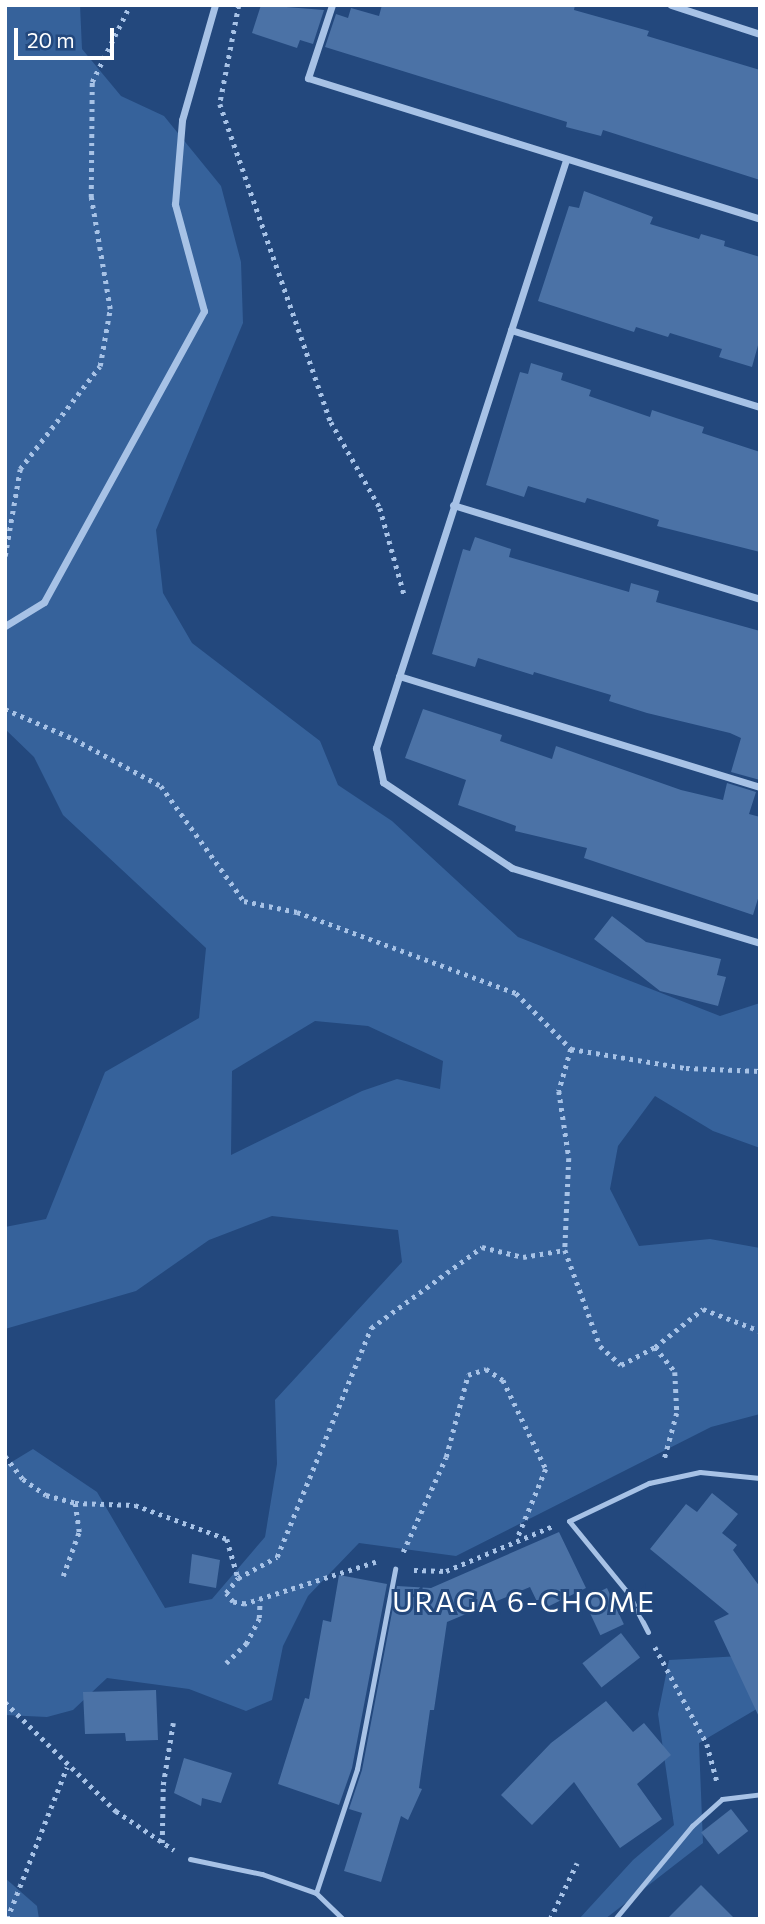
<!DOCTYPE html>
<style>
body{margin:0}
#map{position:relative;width:765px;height:1924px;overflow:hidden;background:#23487d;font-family:Commissioner,sans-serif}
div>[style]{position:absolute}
.green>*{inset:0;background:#36629b}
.building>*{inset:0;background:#4b72a6;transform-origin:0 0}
.path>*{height:4.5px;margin-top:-2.25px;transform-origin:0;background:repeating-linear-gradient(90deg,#a7c2e6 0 3.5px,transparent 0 8.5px)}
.lane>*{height:5px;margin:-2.5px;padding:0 2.5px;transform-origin:2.5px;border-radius:2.5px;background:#a7c2e6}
.street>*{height:7px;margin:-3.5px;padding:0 3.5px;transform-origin:3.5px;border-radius:3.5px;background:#a7c2e6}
span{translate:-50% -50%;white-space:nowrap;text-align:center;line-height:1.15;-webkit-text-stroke:6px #23487d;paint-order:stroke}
.neighbourhood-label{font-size:28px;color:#fff;letter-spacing:2px}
.frame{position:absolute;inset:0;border:7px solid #fff;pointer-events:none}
.scale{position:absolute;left:14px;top:28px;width:100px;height:32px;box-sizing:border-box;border:4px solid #fff;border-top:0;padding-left:9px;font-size:21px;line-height:24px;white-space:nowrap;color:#fff;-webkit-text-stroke:5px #23487d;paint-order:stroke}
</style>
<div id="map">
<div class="green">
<div style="clip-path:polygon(evenodd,5px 5px,80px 5px,82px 49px,121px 96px,164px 116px,221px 186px,241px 262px,243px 323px,156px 530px,163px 593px,192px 643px,320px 741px,338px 785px,392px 821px,518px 937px,720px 1016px,760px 1003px,760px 1148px,713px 1131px,655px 1096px,618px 1146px,610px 1189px,639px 1246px,710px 1239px,760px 1248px,760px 1414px,711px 1427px,456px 1556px,359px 1543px,308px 1596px,283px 1646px,272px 1700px,246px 1711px,189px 1689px,107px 1678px,73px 1710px,47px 1717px,5px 1715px,5px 1466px,33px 1449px,97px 1492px,165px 1608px,212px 1599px,265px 1537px,277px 1464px,275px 1400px,402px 1262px,398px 1230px,272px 1216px,209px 1240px,136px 1291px,5px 1329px,5px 1227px,46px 1219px,105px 1072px,199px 1018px,206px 948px,63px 815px,34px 757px,5px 729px,5px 5px,315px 1021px,368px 1026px,443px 1061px,440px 1089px,397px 1079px,362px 1091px,231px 1155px,232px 1071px,315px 1021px)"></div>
<div style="clip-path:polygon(759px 1655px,760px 1707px,699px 1743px,703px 1843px,605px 1919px,579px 1919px,633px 1860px,674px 1825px,658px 1714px,669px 1660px)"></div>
<div style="clip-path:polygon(5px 1878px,37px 1906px,39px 1919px,5px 1919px)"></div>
</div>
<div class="building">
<div style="clip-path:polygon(261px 5px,324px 10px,313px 44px,300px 40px,297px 48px,252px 33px)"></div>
<div style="clip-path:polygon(382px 5px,575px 5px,574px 10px,649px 31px,647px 36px,760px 70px,760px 180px,603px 130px,601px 136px,566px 127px,567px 122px,325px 47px,336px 14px,348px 18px,351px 8px,379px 16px)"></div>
<div style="clip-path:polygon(584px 191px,653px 217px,650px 224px,699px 239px,701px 234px,725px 241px,724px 246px,760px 257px,760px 338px,752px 367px,719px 357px,722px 349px,670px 333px,668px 337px,636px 327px,634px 332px,538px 301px,569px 206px,579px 208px)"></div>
<div style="clip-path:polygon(531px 363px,563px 373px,561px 380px,591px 390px,589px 396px,650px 417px,652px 410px,676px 418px,704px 427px,702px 433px,760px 452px,760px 552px,657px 526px,659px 520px,587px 498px,585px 503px,528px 486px,524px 497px,486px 485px,520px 372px,528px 374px)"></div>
<div style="clip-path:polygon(475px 537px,511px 549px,509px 557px,629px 592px,631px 583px,659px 591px,656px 602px,760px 631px,760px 780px,731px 772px,741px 738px,730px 733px,647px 713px,609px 701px,611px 695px,534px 672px,533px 675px,478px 658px,475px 667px,432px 654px,463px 549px,470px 551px)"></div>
<div style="clip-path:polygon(423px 709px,502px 735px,500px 741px,552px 759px,556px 746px,681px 790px,723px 800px,727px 783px,756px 792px,749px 814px,760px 817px,760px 892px,753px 915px,584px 858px,587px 848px,515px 831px,516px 826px,458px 805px,466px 780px,405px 758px)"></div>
<div style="clip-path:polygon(612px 916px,646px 942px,721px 959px,717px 975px,726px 977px,718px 1006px,660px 991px,594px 939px)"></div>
<div style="clip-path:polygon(712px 1493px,738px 1514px,722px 1533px,737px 1545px,733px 1550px,760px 1587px,760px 1719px,714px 1621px,729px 1614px,650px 1549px,686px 1504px,697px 1512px)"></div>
<div style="clip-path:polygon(559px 1532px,586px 1588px,541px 1610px,530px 1587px,447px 1622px,434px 1710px,430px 1710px,419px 1788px,422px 1789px,408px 1820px,401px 1816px,381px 1882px,344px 1871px,362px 1813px,349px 1809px,362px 1770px,397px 1586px,431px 1588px)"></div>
<div style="clip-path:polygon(192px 1554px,220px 1560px,216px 1588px,189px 1583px)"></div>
<div style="clip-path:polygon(339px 1575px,387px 1584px,352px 1768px,339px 1805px,278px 1784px,305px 1698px,309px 1699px,323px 1620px,331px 1622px)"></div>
<div style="left:607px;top:1588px;width:40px;height:26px;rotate:65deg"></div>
<div style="left:621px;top:1633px;width:31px;height:49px;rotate:52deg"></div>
<div style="clip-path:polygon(156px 1690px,158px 1740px,126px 1741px,125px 1733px,85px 1734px,83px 1692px)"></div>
<div style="clip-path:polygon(606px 1701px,633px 1732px,644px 1723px,671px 1755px,637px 1784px,662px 1819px,620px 1848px,574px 1782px,532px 1825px,501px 1795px,551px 1743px)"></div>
<div style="clip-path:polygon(184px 1758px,232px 1773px,221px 1803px,202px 1798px,201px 1806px,174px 1793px)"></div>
<div style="left:731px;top:1809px;width:28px;height:38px;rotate:52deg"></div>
<div style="clip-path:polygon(701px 1885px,735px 1919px,667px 1919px)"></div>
</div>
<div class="path">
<div style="left:239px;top:5px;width:101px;rotate:100.9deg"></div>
<div style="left:220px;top:104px;width:337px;rotate:70.8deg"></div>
<div style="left:331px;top:422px;width:99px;rotate:60.3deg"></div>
<div style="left:380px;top:508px;width:89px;rotate:74.4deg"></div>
<div style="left:5px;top:556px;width:88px;rotate:-80.2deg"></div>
<div style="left:20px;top:469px;width:130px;rotate:-52.2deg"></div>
<div style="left:100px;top:366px;width:58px;rotate:-80deg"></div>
<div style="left:110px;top:309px;width:114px;rotate:-99.6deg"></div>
<div style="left:91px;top:197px;width:115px;rotate:-89.5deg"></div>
<div style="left:92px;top:82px;width:86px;rotate:-63.7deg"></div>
<div style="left:5px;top:709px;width:75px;rotate:23.5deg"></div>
<div style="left:74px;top:739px;width:99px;rotate:28.4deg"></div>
<div style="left:161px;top:786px;width:142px;rotate:54.2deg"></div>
<div style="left:244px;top:901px;width:54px;rotate:11.7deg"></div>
<div style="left:297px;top:912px;width:233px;rotate:20.3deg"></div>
<div style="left:516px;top:993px;width:78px;rotate:45.5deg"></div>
<div style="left:571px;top:1049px;width:117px;rotate:9.4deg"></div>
<div style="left:686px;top:1068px;width:74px;rotate:2.3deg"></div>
<div style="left:571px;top:1049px;width:44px;rotate:105.9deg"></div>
<div style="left:559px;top:1091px;width:68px;rotate:81.5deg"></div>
<div style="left:569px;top:1158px;width:92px;rotate:92.5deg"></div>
<div style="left:565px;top:1250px;width:102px;rotate:70deg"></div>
<div style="left:600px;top:1346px;width:28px;rotate:42deg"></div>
<div style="left:621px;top:1365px;width:38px;rotate:-28deg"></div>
<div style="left:655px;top:1347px;width:61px;rotate:-38.4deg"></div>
<div style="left:703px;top:1309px;width:61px;rotate:21.1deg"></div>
<div style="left:655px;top:1347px;width:32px;rotate:51deg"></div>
<div style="left:675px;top:1372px;width:41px;rotate:87.2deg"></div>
<div style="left:677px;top:1413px;width:50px;rotate:105.2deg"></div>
<div style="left:5px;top:1456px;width:29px;rotate:52deg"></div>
<div style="left:23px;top:1479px;width:28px;rotate:35deg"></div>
<div style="left:46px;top:1495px;width:30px;rotate:15deg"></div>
<div style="left:75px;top:1503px;width:60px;rotate:1.9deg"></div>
<div style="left:135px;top:1505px;width:98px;rotate:20.3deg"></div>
<div style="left:227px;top:1539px;width:41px;rotate:74.2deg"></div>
<div style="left:403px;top:1552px;width:104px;rotate:-65.6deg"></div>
<div style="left:446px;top:1457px;width:85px;rotate:-75deg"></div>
<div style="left:468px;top:1375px;width:19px;rotate:-18deg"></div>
<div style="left:486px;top:1369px;width:20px;rotate:33deg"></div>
<div style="left:503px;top:1380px;width:99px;rotate:64.2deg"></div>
<div style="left:546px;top:1469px;width:74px;rotate:112.4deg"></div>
<div style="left:376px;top:1562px;width:138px;rotate:162.2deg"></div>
<div style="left:245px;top:1604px;width:12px;rotate:-171deg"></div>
<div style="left:233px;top:1602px;width:11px;rotate:-128deg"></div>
<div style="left:226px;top:1593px;width:19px;rotate:-51deg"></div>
<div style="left:238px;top:1578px;width:44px;rotate:-28.3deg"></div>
<div style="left:277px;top:1557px;width:248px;rotate:-67.7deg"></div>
<div style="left:371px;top:1328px;width:137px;rotate:-36.1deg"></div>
<div style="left:482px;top:1247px;width:42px;rotate:13.7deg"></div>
<div style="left:523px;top:1257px;width:43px;rotate:-9.5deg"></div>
<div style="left:414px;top:1570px;width:32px;rotate:2deg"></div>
<div style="left:446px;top:1571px;width:116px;rotate:-22.8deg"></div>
<div style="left:63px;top:1576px;width:47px;rotate:-70deg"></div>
<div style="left:79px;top:1532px;width:29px;rotate:-98deg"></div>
<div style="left:655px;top:1647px;width:110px;rotate:61.8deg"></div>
<div style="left:707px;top:1744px;width:38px;rotate:75deg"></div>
<div style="left:226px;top:1663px;width:28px;rotate:-44deg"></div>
<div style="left:246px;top:1644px;width:29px;rotate:-63deg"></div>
<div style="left:259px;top:1618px;width:18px;rotate:-87deg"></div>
<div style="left:5px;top:1702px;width:156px;rotate:44.5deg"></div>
<div style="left:116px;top:1811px;width:70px;rotate:33.9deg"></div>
<div style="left:162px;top:1843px;width:58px;rotate:-89deg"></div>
<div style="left:163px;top:1785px;width:63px;rotate:-80.8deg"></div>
<div style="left:7px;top:1919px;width:163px;rotate:-68.5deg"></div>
<div style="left:550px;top:1919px;width:62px;rotate:-64.3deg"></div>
</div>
<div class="lane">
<div style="left:648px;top:1632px;width:44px;rotate:-117.1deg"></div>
<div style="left:628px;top:1593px;width:93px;rotate:-129.3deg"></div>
<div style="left:569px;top:1521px;width:89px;rotate:-25.4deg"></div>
<div style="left:649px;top:1483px;width:52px;rotate:-12.2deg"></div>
<div style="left:700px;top:1472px;width:60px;rotate:5.7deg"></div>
<div style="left:190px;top:1859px;width:74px;rotate:11.8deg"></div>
<div style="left:262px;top:1874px;width:57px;rotate:19.4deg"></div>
<div style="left:316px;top:1893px;width:37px;rotate:44deg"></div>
<div style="left:316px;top:1893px;width:131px;rotate:-71.7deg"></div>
<div style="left:357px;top:1769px;width:204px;rotate:-79.2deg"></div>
<div style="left:615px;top:1919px;width:121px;rotate:-50.4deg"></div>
<div style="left:692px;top:1826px;width:40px;rotate:-42deg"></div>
<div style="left:722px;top:1799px;width:38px;rotate:-7deg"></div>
</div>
<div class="street">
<div style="left:332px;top:5px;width:77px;rotate:108.2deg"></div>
<div style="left:308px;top:78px;width:473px;rotate:17.3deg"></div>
<div style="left:671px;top:5px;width:94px;rotate:18deg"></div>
<div style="left:566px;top:160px;width:618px;rotate:107.91deg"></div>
<div style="left:376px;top:748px;width:35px;rotate:78deg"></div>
<div style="left:383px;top:782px;width:155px;rotate:33.7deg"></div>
<div style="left:512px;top:868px;width:259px;rotate:16.8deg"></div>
<div style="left:511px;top:330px;width:261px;rotate:17.2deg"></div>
<div style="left:453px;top:505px;width:321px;rotate:17deg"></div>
<div style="left:5px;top:626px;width:46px;rotate:-31.6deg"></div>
<div style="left:44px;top:602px;width:332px;rotate:-61.2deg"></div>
<div style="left:204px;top:311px;width:111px;rotate:-105.2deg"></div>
<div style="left:175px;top:204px;width:84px;rotate:-85.2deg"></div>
<div style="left:182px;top:120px;width:120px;rotate:-74deg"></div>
<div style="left:399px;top:676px;width:378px;rotate:17.1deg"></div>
</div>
<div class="neighbourhood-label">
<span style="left:524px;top:1601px">URAGA 6-CHOME</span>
</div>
<div class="frame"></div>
<div class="scale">20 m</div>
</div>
